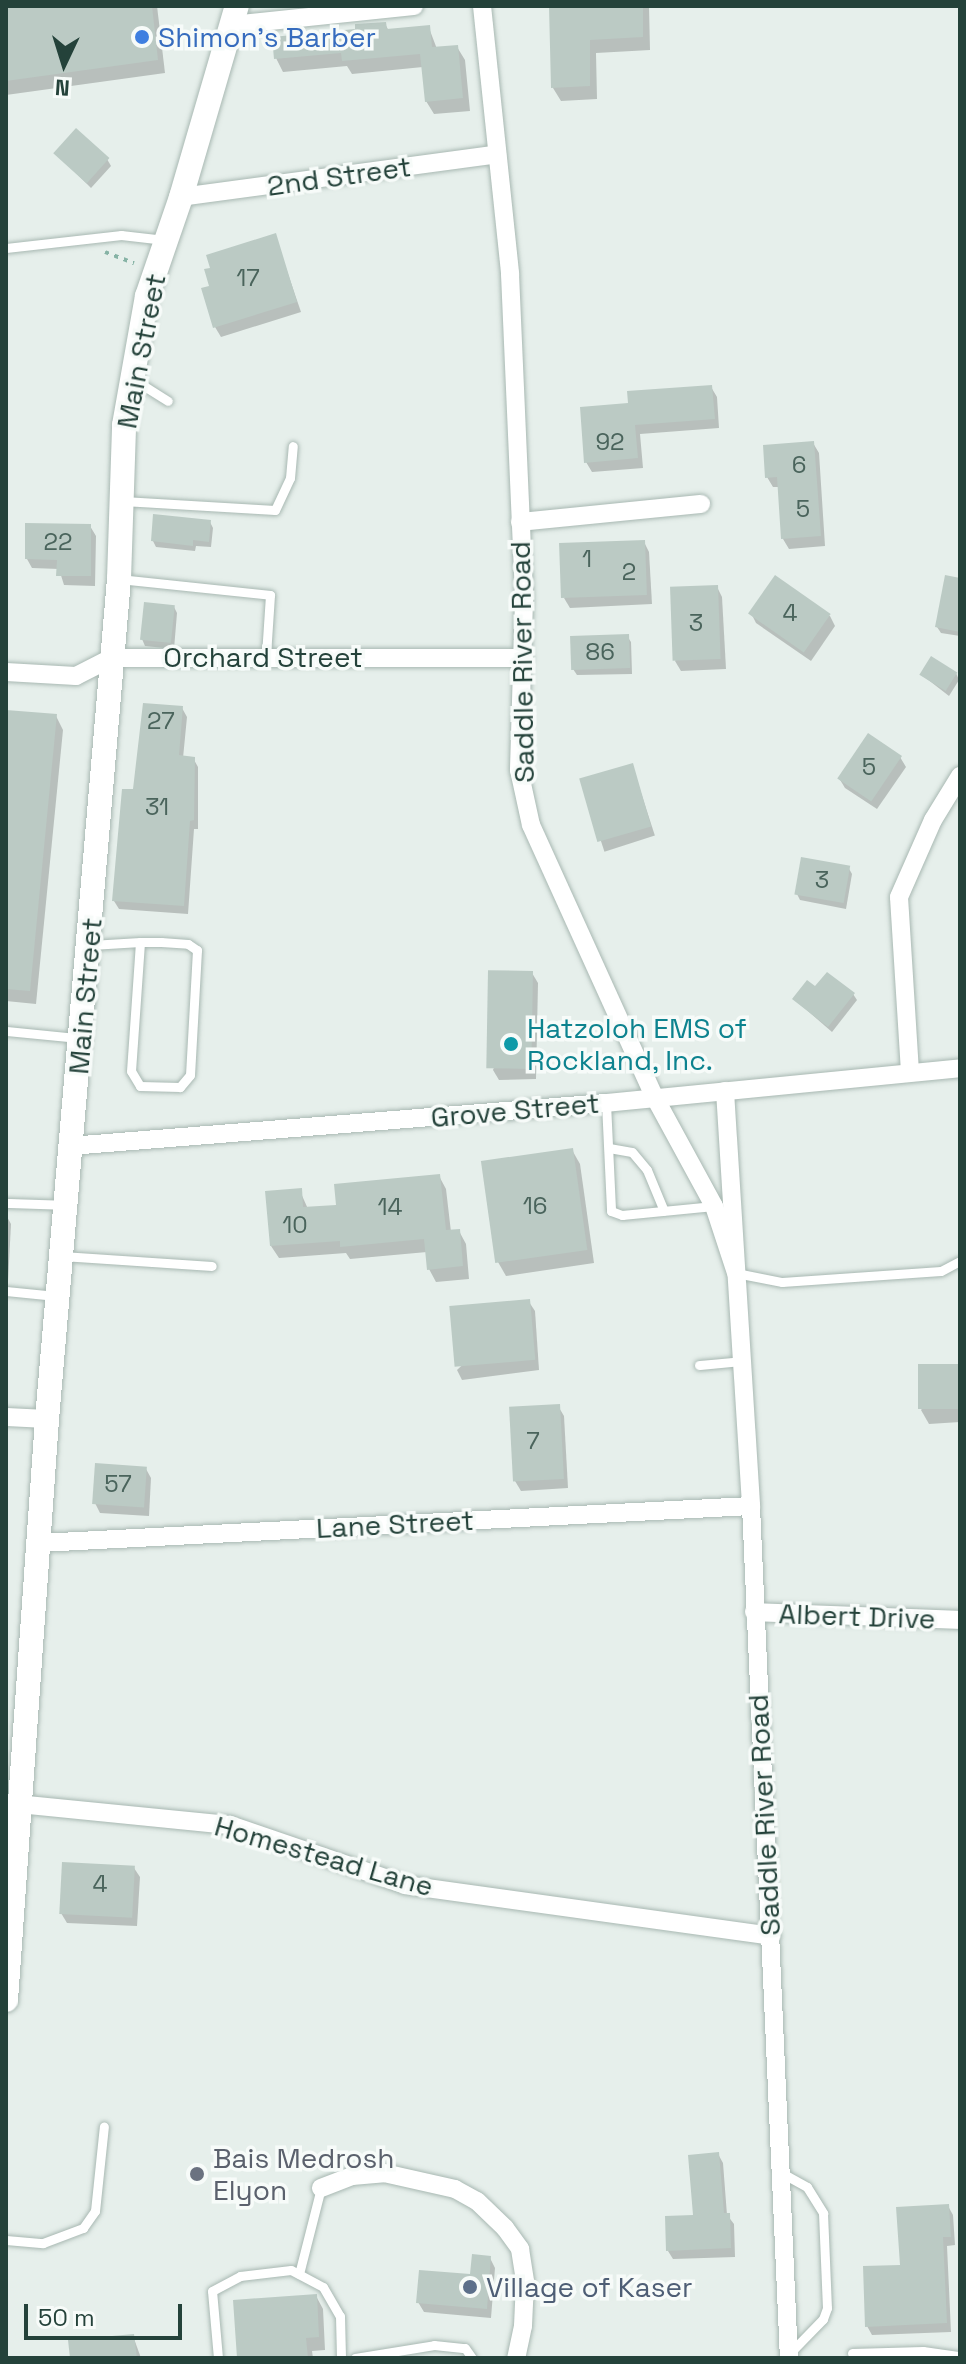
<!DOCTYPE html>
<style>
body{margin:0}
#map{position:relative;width:966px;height:2364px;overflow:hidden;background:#e6efeb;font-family:"Space Grotesk",sans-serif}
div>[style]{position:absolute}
.shadow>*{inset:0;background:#0003;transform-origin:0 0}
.building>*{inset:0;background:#bbcac4;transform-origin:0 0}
.path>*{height:4px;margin-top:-2px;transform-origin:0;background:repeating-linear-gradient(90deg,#86b3a5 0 4px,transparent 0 10px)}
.roads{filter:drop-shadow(0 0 2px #a8b8b2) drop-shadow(0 0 2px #a8b8b2)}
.lane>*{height:9px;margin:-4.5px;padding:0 4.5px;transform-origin:4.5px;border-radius:4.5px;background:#fff}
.street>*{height:18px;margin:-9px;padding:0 9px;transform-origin:9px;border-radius:9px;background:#fff}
.secondary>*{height:24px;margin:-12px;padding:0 12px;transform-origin:12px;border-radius:12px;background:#fff}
.dots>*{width:22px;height:22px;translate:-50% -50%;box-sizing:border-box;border:4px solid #f7fbf9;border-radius:50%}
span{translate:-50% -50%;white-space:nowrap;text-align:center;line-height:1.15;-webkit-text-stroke:7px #f7fbf9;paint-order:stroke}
.number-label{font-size:24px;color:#4a645c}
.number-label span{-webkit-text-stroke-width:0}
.shop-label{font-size:28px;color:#366cbe}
.left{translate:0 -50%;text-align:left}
.street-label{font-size:28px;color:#24423a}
.culture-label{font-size:28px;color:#0d838f}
.worship-label{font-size:28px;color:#5b616d}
.service-label{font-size:28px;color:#4e5e75}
.frame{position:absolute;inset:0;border:8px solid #24423a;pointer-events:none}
.north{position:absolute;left:24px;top:24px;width:80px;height:80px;-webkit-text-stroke:6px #f7fbf9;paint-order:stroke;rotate:184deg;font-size:22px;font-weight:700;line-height:32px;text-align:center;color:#24423a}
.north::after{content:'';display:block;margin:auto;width:28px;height:36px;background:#24423a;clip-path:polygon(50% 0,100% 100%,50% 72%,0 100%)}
.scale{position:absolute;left:24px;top:2304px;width:158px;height:36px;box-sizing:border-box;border:4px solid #24423a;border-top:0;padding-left:10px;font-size:24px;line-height:28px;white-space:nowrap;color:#24423a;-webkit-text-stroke:6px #f7fbf9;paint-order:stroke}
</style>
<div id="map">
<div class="shadow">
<div style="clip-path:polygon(6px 6px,157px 6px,165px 73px,6px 95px)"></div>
<div style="clip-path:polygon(551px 6px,649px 6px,650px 50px,596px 53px,597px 99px,561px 101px,553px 88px)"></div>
<div style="clip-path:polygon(385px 24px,389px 31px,429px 28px,437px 49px,457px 47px,465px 60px,470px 111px,434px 114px,426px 101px,423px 67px,352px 74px,347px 66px,283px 72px,276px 58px)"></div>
<div style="clip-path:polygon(56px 153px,107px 159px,111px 166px,91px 188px)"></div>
<div style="clip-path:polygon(275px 236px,301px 312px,221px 337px,215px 327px,211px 287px)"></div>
<div style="clip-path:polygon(711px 387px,717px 397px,719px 428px,640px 434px,643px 468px,592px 472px,586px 462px,630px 405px)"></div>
<div style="clip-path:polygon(813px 443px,819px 453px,825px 546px,789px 549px,783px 539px,779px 487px,773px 487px,767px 477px)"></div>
<div style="clip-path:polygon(210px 522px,213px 528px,211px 547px,196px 546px,195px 551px,156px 547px,153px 541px)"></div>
<div style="clip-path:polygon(90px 526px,96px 536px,95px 586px,64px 585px,59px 569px,32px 568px,27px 559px)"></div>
<div style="clip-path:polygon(644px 542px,649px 552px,652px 604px,570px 608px,564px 598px)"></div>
<div style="clip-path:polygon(960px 580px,960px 636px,941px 633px,937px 627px)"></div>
<div style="clip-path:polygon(717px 587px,722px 597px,726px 669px,681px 671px,675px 661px)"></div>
<div style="clip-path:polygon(174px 607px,177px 613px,174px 649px,145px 646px,142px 639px)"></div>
<div style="clip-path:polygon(751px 613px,830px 616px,835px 626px,811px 661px,756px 623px)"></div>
<div style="clip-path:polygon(627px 636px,631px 642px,632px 674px,577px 675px,573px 669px)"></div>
<div style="clip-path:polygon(956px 673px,959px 680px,949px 696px,922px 675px)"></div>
<div style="clip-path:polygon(182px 708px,187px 717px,183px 758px,193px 758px,198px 767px,198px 829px,194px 829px,188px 914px,119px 909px,114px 901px,135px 792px)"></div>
<div style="clip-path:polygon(6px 712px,56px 716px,63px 730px,36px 1004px,6px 1001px)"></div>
<div style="clip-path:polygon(900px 757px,906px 767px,877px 809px,845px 788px,839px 778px)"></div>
<div style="left:632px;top:765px;width:74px;height:53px;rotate:72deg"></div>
<div style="clip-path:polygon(848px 867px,852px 874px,846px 909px,800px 900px,797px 894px)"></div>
<div style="clip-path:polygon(532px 973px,538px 983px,536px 1079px,499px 1080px,493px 1070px)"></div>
<div style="clip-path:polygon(853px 994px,857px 1000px,832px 1032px,794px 999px)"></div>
<div style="clip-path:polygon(572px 1150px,580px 1164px,594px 1263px,506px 1276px,498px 1262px)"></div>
<div style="clip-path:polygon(439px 1176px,446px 1189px,451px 1232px,459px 1231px,466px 1244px,469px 1279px,436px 1282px,429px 1269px,427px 1252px,350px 1259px,346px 1253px,279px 1258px,271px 1246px,300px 1191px,308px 1209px,338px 1207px)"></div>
<div style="clip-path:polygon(6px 1215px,11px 1224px,8px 1282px,6px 1282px)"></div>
<div style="clip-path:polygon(529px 1302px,535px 1311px,539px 1370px,462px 1380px,457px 1370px)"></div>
<div style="clip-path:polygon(960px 1366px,960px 1422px,929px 1424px,921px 1410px)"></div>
<div style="clip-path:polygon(558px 1406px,564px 1416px,568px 1488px,521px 1491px,515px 1481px)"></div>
<div style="clip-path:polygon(146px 1469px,151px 1478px,149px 1516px,100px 1513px,95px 1503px)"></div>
<div style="clip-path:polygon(134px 1868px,140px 1877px,137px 1926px,67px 1923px,61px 1913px)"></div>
<div style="clip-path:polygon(718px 2154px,723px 2163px,727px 2215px,734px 2224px,735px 2257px,673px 2259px,668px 2251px,695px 2217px)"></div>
<div style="clip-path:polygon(948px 2206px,953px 2215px,955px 2245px,947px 2246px,951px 2332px,872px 2335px,867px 2326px,902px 2267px)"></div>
<div style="clip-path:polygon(490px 2258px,495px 2268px,491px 2318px,424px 2312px,418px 2302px,472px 2276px)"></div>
<div style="clip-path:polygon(316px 2296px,323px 2309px,325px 2350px,312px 2351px,313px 2358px,239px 2358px)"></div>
<div style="clip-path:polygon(133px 2336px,141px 2358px,72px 2358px)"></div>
</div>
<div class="building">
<div style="clip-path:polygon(6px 6px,152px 6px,158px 60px,6px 81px)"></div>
<div style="clip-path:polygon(549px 6px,643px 6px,643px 37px,590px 40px,590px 86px,551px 88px)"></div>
<div style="clip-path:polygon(386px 22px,387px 29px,430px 25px,432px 47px,458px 45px,463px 98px,425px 102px,420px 54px,342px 61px,341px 53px,274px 59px,272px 37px,355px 29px,355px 24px)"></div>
<div style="left:76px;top:128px;width:45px;height:34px;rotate:42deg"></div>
<div style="clip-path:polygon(276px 233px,297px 302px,213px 328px,201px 288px,209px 286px,204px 269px,210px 268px,206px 255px)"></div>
<div style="clip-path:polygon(712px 385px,715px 419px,635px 425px,638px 458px,584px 463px,580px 407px,628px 403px,627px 391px)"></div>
<div style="clip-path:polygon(814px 441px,821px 536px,781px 539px,777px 477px,765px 478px,763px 445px)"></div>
<div style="clip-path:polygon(153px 514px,211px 520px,209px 542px,193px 540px,193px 546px,151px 541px)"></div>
<div style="clip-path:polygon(25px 523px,91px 524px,91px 576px,56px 576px,57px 560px,25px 559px)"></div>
<div style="left:645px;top:540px;width:55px;height:86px;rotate:88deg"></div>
<div style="left:775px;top:575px;width:68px;height:47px;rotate:35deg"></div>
<div style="clip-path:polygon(945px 575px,960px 578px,960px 632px,935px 627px)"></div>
<div style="left:718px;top:585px;width:74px;height:48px;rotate:88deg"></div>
<div style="left:144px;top:602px;width:31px;height:38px;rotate:6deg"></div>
<div style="left:629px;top:634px;width:34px;height:59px;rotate:88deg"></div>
<div style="left:931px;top:656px;width:31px;height:22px;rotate:32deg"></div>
<div style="clip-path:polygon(143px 703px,183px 706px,179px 755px,195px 757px,194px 820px,190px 821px,184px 906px,112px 901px,122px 789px,133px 789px)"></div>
<div style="clip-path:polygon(6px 710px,57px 714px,30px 991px,6px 989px)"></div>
<div style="left:868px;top:733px;width:41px;height:55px;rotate:34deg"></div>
<div style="left:633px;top:763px;width:66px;height:56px;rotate:74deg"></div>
<div style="left:801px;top:857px;width:50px;height:38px;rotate:10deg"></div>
<div style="left:533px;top:971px;width:98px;height:45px;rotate:91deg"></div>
<div style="clip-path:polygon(827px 972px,855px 993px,828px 1027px,792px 999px,807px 980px,815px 986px)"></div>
<div style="left:573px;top:1148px;width:103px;height:93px;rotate:82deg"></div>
<div style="clip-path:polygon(440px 1174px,446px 1230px,460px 1229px,463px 1266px,427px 1270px,424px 1239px,340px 1247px,340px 1241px,270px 1246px,265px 1191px,302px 1188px,303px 1207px,336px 1205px,334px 1184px)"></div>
<div style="left:530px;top:1299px;width:61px;height:81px;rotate:85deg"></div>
<div style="left:960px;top:1364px;width:45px;height:42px;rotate:90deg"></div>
<div style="left:560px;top:1404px;width:75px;height:51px;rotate:87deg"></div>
<div style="left:95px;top:1463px;width:52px;height:41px;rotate:4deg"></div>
<div style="left:62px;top:1862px;width:73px;height:52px;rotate:3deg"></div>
<div style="clip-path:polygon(719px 2152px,724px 2213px,730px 2213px,731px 2248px,666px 2251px,665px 2216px,693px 2215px,688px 2155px)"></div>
<div style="clip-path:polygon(949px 2204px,951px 2237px,943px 2237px,947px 2323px,865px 2327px,863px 2266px,900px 2265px,896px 2207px)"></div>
<div style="clip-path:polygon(472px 2254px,491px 2256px,487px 2309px,416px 2303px,419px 2270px,470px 2274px)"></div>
<div style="clip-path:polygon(317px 2294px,319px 2337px,306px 2338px,308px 2358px,237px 2358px,233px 2300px)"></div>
<div style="clip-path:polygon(134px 2334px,137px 2358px,70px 2358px,68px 2340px)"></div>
</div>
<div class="path">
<div style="left:105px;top:252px;width:31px;rotate:21deg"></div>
</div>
<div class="roads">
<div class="lane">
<div style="left:6px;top:248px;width:116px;rotate:-6.4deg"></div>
<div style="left:121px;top:235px;width:44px;rotate:6.5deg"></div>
<div style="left:133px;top:379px;width:41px;rotate:32.2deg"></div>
<div style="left:123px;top:501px;width:152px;rotate:3.4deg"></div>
<div style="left:275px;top:510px;width:35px;rotate:-65deg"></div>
<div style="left:290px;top:478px;width:32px;rotate:-85deg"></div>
<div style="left:119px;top:579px;width:152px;rotate:6deg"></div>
<div style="left:270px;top:595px;width:60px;rotate:93.8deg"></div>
<div style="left:91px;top:945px;width:49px;rotate:-3.5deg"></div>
<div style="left:140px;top:942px;width:21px"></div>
<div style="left:161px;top:942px;width:27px;rotate:4deg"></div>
<div style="left:188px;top:944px;width:11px;rotate:34deg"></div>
<div style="left:197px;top:950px;width:125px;rotate:93.2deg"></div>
<div style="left:190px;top:1075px;width:16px;rotate:130deg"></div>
<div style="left:180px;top:1087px;width:40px;rotate:-178.6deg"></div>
<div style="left:140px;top:1086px;width:17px;rotate:-121deg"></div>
<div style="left:131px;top:1071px;width:129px;rotate:-86deg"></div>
<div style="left:6px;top:1031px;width:71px;rotate:5.6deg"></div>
<div style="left:606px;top:1103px;width:108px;rotate:87.3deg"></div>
<div style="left:611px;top:1211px;width:12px;rotate:20deg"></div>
<div style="left:622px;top:1215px;width:92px;rotate:-5.6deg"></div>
<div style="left:609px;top:1148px;width:23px;rotate:10deg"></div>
<div style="left:632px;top:1152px;width:23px;rotate:50deg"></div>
<div style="left:647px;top:1170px;width:44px;rotate:67.5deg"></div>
<div style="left:6px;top:1203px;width:59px;rotate:1.9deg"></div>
<div style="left:62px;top:1256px;width:150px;rotate:3.8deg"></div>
<div style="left:736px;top:1273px;width:47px;rotate:11.1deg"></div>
<div style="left:782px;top:1282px;width:159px;rotate:-4deg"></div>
<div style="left:941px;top:1271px;width:21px;rotate:-28deg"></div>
<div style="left:6px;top:1291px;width:50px;rotate:5.7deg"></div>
<div style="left:699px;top:1365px;width:43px;rotate:-5.3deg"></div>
<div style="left:780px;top:2172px;width:31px;rotate:29deg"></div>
<div style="left:807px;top:2187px;width:31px;rotate:58deg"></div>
<div style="left:823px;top:2213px;width:95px;rotate:87.6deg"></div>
<div style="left:827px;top:2308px;width:12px;rotate:110deg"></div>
<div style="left:823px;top:2319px;width:49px;rotate:134.2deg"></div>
<div style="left:6px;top:2240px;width:37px;rotate:5deg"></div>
<div style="left:43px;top:2243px;width:43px;rotate:-20.6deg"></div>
<div style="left:83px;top:2228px;width:21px;rotate:-55deg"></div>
<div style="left:95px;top:2211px;width:85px;rotate:-84deg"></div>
<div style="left:299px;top:2274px;width:89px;rotate:-75.7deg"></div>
<div style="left:852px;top:2353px;width:71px;rotate:-1.6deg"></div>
<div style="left:923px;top:2351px;width:37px;rotate:8deg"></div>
<div style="left:218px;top:2358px;width:67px;rotate:-95.1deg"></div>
<div style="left:212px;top:2291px;width:32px;rotate:-28deg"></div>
<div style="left:240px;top:2276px;width:51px;rotate:-6.7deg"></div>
<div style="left:291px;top:2270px;width:36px;rotate:28deg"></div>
<div style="left:323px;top:2287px;width:34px;rotate:60deg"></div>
<div style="left:340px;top:2316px;width:42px;rotate:88.6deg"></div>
<div style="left:355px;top:2358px;width:80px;rotate:-9.3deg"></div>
<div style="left:434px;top:2345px;width:31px;rotate:6deg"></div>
<div style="left:465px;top:2348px;width:12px;rotate:55deg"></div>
</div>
<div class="street">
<div style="left:482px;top:6px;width:269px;rotate:84deg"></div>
<div style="left:510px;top:274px;width:326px;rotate:87.5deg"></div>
<div style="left:524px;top:600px;width:170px;rotate:91.7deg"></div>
<div style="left:519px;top:770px;width:56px;rotate:77.7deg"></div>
<div style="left:531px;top:825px;width:298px;rotate:65.6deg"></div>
<div style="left:654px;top:1096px;width:125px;rotate:61.4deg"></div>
<div style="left:714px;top:1206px;width:71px;rotate:71.8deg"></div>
<div style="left:231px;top:25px;width:184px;rotate:-5.9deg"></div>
<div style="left:181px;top:197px;width:319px;rotate:-7.7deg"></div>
<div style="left:520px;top:522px;width:182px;rotate:-5.7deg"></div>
<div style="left:6px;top:672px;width:70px;rotate:3.3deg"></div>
<div style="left:76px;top:676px;width:39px;rotate:-27deg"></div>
<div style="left:111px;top:658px;width:413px"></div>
<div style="left:910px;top:1072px;width:175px;rotate:-93.6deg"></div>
<div style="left:899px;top:897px;width:84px;rotate:-66.2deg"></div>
<div style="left:933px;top:820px;width:52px;rotate:-58.5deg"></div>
<div style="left:725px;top:1091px;width:416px;rotate:86.4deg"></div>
<div style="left:751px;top:1506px;width:853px;rotate:87.45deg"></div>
<div style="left:70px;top:1146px;width:538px;rotate:-4.59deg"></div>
<div style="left:606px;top:1103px;width:356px;rotate:-5.6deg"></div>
<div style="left:6px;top:1417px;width:41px;rotate:2.8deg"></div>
<div style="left:40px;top:1543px;width:712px;rotate:-2.98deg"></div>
<div style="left:754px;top:1612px;width:206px;rotate:2.2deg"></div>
<div style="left:18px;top:1804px;width:213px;rotate:5.7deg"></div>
<div style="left:230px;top:1825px;width:185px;rotate:18.9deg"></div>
<div style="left:405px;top:1885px;width:370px;rotate:7.9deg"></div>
<div style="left:321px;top:2188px;width:33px;rotate:-21deg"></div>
<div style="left:352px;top:2176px;width:32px;rotate:-5deg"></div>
<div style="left:384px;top:2173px;width:73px;rotate:12.7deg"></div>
<div style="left:455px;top:2189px;width:25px;rotate:29deg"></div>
<div style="left:477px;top:2201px;width:39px;rotate:44deg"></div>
<div style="left:505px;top:2228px;width:26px;rotate:54deg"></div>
<div style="left:520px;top:2249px;width:33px;rotate:81deg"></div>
<div style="left:525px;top:2282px;width:44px;rotate:92.6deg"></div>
<div style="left:523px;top:2326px;width:33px;rotate:102deg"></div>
</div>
<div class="secondary">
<div style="left:6px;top:2000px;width:582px;rotate:-85.96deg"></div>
<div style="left:47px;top:1419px;width:843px;rotate:-85.1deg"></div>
<div style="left:119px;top:579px;width:154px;rotate:-88.1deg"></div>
<div style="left:124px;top:425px;width:131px;rotate:-79.9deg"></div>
<div style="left:147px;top:296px;width:105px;rotate:-71deg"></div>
<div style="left:181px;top:197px;width:199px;rotate:-73.7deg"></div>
</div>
</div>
<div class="dots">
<div style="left:142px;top:37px;background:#3f7fe0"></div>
<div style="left:511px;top:1044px;background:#0f9aa8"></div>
<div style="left:197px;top:2174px;background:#6b7280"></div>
<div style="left:470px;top:2287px;background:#5c6f8a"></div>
</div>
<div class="number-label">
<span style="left:248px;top:278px">17</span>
<span style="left:610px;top:442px">92</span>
<span style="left:799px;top:465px">6</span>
<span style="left:803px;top:509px">5</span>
<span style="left:58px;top:542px">22</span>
<span style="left:587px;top:559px">1</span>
<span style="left:629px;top:572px">2</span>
<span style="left:790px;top:613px">4</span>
<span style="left:696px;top:623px">3</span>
<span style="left:600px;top:652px">86</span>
<span style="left:161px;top:721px">27</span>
<span style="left:869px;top:767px">5</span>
<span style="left:157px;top:807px">31</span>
<span style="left:822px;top:880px">3</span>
<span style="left:535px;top:1206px">16</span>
<span style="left:390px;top:1207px">14</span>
<span style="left:295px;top:1225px">10</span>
<span style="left:533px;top:1441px">7</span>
<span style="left:118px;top:1484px">57</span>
<span style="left:100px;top:1884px">4</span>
</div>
<div class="shop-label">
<span class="left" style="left:158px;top:37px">Shimon's Barber</span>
</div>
<div class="street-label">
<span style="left:339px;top:176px;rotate:-8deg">2nd Street</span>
<span style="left:141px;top:351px;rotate:-79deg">Main Street</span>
<span style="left:263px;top:657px">Orchard Street</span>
<span style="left:522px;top:662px;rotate:-91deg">Saddle River Road</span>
<span style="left:85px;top:996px;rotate:-85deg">Main Street</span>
<span style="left:515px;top:1110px;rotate:-5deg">Grove Street</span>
<span style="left:395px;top:1524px;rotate:-3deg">Lane Street</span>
<span style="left:857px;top:1616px;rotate:2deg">Albert Drive</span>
<span style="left:764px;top:1815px;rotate:-93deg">Saddle River Road</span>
<span style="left:324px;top:1856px;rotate:16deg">Homestead Lane</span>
</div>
<div class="culture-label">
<span class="left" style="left:527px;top:1044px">Hatzoloh EMS of<br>Rockland, Inc.</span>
</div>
<div class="worship-label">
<span class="left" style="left:213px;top:2174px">Bais Medrosh<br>Elyon</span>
</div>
<div class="service-label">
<span class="left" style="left:486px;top:2287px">Village of Kaser</span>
</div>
<div class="frame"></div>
<div class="north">N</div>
<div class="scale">50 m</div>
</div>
